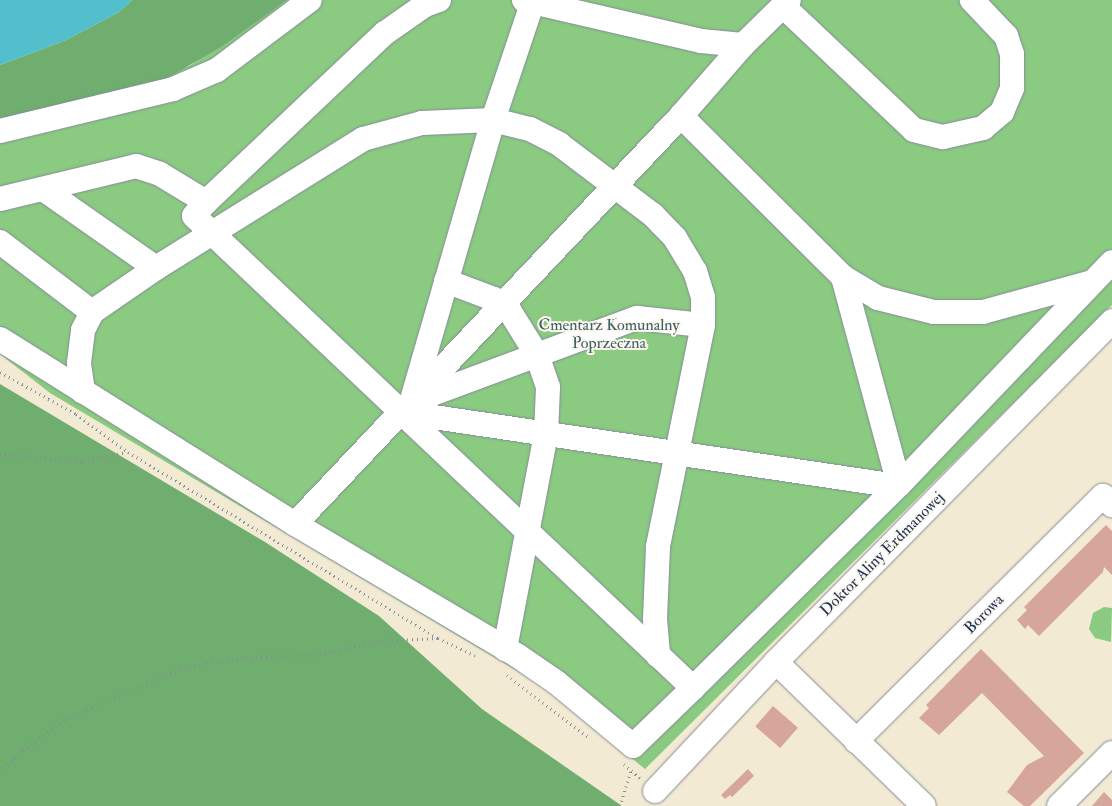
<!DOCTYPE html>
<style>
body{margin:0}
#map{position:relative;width:1112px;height:806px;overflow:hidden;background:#f2ead2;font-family:"IM FELL Double Pica",serif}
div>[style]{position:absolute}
.green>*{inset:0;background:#8aca81}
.forest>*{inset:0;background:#6fae6f}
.water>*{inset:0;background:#53bfcc}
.building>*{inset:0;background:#d7a69b;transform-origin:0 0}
.path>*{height:3px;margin-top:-1.5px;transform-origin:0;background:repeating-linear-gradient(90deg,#868c98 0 1px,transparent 0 5px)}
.roads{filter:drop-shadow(0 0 1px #868c98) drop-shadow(0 0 1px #868c98)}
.minor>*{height:24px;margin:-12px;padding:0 12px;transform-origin:12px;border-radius:12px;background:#fff}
span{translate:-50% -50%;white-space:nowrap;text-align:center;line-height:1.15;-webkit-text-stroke:4px #fbf7ec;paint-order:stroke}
.park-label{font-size:16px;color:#3c5e68}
.street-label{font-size:16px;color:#1b2f5e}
</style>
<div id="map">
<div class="green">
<div style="clip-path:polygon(287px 0,1112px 0,1112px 305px,645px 769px,541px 685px,50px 393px,0 354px,0 124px,189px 66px)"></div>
<div style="clip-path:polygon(1104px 607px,1112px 608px,1111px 642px,1095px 638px,1089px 629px,1093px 613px)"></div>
</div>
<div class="forest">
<div style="clip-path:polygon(132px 0,287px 0,221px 47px,148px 89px,0 124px,0 65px,66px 40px,119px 12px)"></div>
<div style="clip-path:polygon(0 384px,265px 542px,379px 616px,482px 709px,622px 806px,0 806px)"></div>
</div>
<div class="water">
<div style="clip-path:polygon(0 0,132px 0,119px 12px,66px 40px,0 65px)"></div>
</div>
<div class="building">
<div style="clip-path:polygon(1106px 525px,1112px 531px,1112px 575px,1104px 567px,1103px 572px,1039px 636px,1028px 625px,1025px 629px,1017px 620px,1027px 610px,1024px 607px)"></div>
<div style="clip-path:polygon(981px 649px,1084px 753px,1030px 806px,1024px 806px,1007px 792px,1027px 765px,1044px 756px,982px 693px,939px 735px,919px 718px,929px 708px,926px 705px)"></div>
<div style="left:773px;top:706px;width:33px;height:27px;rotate:41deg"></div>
<div style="clip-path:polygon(748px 769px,754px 776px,732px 797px,730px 795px,725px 799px,721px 795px)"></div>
<div style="clip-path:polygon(1104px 792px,1112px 800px,1112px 806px,1092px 806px)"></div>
</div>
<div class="path">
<div style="left:0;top:372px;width:87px;rotate:28.9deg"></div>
<div style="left:76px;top:414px;width:64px;rotate:36.2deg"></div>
<div style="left:128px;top:452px;width:362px;rotate:31deg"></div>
<div style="left:438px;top:638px;width:44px;rotate:25.4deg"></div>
<div style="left:0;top:454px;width:83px;rotate:5.5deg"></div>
<div style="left:83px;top:462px;width:45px;rotate:-12.8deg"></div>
<div style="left:507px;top:675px;width:101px;rotate:37.3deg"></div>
<div style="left:624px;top:764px;width:21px;rotate:41deg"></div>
<div style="left:0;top:772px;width:32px;rotate:-44deg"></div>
<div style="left:23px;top:750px;width:51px;rotate:-36.2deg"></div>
<div style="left:64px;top:720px;width:116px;rotate:-23.9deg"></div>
<div style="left:170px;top:673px;width:38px;rotate:-15deg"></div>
<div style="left:207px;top:663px;width:39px;rotate:-9deg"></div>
<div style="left:246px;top:657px;width:69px;rotate:-1.7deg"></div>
<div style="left:315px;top:655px;width:64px;rotate:-12.7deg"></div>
<div style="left:377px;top:641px;width:61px;rotate:-2.8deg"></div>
<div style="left:620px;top:806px;width:39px;rotate:-73deg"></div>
</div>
<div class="roads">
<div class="minor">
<div style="left:524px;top:0;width:182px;rotate:13deg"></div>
<div style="left:701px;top:41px;width:42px;rotate:5.4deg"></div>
<div style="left:783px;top:6px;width:180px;rotate:43.4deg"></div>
<div style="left:914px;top:130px;width:30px;rotate:14deg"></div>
<div style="left:943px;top:137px;width:41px;rotate:-12.7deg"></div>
<div style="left:983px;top:128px;width:25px;rotate:-40deg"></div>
<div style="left:1002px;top:112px;width:26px;rotate:-67deg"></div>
<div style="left:1012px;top:88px;width:34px;rotate:-90deg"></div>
<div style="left:1012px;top:54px;width:19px;rotate:-108deg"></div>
<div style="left:1006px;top:36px;width:50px;rotate:-133.4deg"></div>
<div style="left:681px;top:116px;width:228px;rotate:44.8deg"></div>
<div style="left:843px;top:277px;width:41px;rotate:31deg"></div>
<div style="left:878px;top:298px;width:58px;rotate:14deg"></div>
<div style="left:934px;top:312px;width:49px"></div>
<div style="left:983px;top:312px;width:113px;rotate:-15.4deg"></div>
<div style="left:0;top:131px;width:178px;rotate:-13.6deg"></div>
<div style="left:173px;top:89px;width:48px;rotate:-23.4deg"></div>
<div style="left:217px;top:70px;width:116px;rotate:-37deg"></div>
<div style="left:43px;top:189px;width:138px;rotate:35deg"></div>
<div style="left:0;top:199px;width:140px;rotate:-13.6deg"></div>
<div style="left:136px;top:166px;width:25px;rotate:18deg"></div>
<div style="left:160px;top:174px;width:54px;rotate:31.3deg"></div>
<div style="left:206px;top:202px;width:246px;rotate:-43.4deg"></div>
<div style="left:385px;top:33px;width:49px;rotate:-35deg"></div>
<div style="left:425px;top:5px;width:15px;rotate:-20deg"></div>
<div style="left:206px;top:202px;width:18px;rotate:131deg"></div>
<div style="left:194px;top:216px;width:687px;rotate:43.41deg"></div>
<div style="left:693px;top:688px;width:289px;rotate:-44.6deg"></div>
<div style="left:899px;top:485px;width:308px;rotate:-46.3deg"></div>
<div style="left:0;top:242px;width:116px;rotate:37.3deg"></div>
<div style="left:843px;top:277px;width:215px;rotate:74.9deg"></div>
<div style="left:446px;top:281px;width:51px;rotate:20.6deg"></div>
<div style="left:494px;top:299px;width:19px;rotate:36deg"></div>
<div style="left:509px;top:310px;width:53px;rotate:58.1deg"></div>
<div style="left:537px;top:355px;width:34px;rotate:71deg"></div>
<div style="left:548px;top:387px;width:47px;rotate:92.4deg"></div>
<div style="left:546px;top:434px;width:219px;rotate:100.8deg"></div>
<div style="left:0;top:339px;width:348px;rotate:32.1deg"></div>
<div style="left:295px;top:524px;width:259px;rotate:30.6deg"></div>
<div style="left:518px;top:656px;width:46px;rotate:34.4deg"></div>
<div style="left:556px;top:682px;width:100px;rotate:39.7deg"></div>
<div style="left:633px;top:746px;width:83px;rotate:-44deg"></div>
<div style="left:83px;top:392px;width:29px;rotate:-98deg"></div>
<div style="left:79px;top:363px;width:33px;rotate:-83deg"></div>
<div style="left:83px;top:330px;width:20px;rotate:-63deg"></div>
<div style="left:92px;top:312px;width:78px;rotate:-34.5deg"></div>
<div style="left:156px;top:268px;width:244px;rotate:-31.9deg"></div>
<div style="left:363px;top:139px;width:61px;rotate:-15.2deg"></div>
<div style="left:422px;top:123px;width:71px;rotate:-2.4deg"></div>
<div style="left:493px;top:120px;width:38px;rotate:14deg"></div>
<div style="left:530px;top:129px;width:33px;rotate:27deg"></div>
<div style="left:559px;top:144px;width:118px;rotate:37.1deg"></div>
<div style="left:653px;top:215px;width:32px;rotate:46deg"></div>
<div style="left:675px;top:238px;width:39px;rotate:59deg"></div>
<div style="left:695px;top:271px;width:27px;rotate:73deg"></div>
<div style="left:703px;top:297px;width:28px;rotate:90deg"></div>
<div style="left:703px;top:325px;width:227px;rotate:101.5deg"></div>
<div style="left:658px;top:547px;width:72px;rotate:92.4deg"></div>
<div style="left:655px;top:619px;width:37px;rotate:85deg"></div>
<div style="left:413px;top:396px;width:287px;rotate:-73.8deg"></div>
<div style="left:493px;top:120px;width:126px;rotate:-71.4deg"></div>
<div style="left:416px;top:400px;width:236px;rotate:-20.4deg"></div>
<div style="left:637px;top:318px;width:66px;rotate:6.1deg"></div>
<div style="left:400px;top:412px;width:502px;rotate:8.47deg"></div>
<div style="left:295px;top:524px;width:562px;rotate:-46.59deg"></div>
<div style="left:681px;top:116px;width:94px;rotate:-48.9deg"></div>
<div style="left:743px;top:45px;width:64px;rotate:-44.4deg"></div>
<div style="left:776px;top:662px;width:206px;rotate:44.2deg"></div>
<div style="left:856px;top:741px;width:348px;rotate:-44.8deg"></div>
<div style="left:1103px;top:496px;width:13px;rotate:45deg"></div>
<div style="left:655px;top:791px;width:177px;rotate:-46.8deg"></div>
<div style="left:776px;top:662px;width:479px;rotate:-45.4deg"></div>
<div style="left:1059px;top:806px;width:75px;rotate:-45deg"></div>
</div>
</div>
<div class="park-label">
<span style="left:609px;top:334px">Cmentarz Komunalny<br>Poprzeczna</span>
</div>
<div class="street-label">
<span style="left:882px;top:554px;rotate:-45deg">Doktor Aliny Erdmanowej</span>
<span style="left:984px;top:614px;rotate:-45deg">Borowa</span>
</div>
</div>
